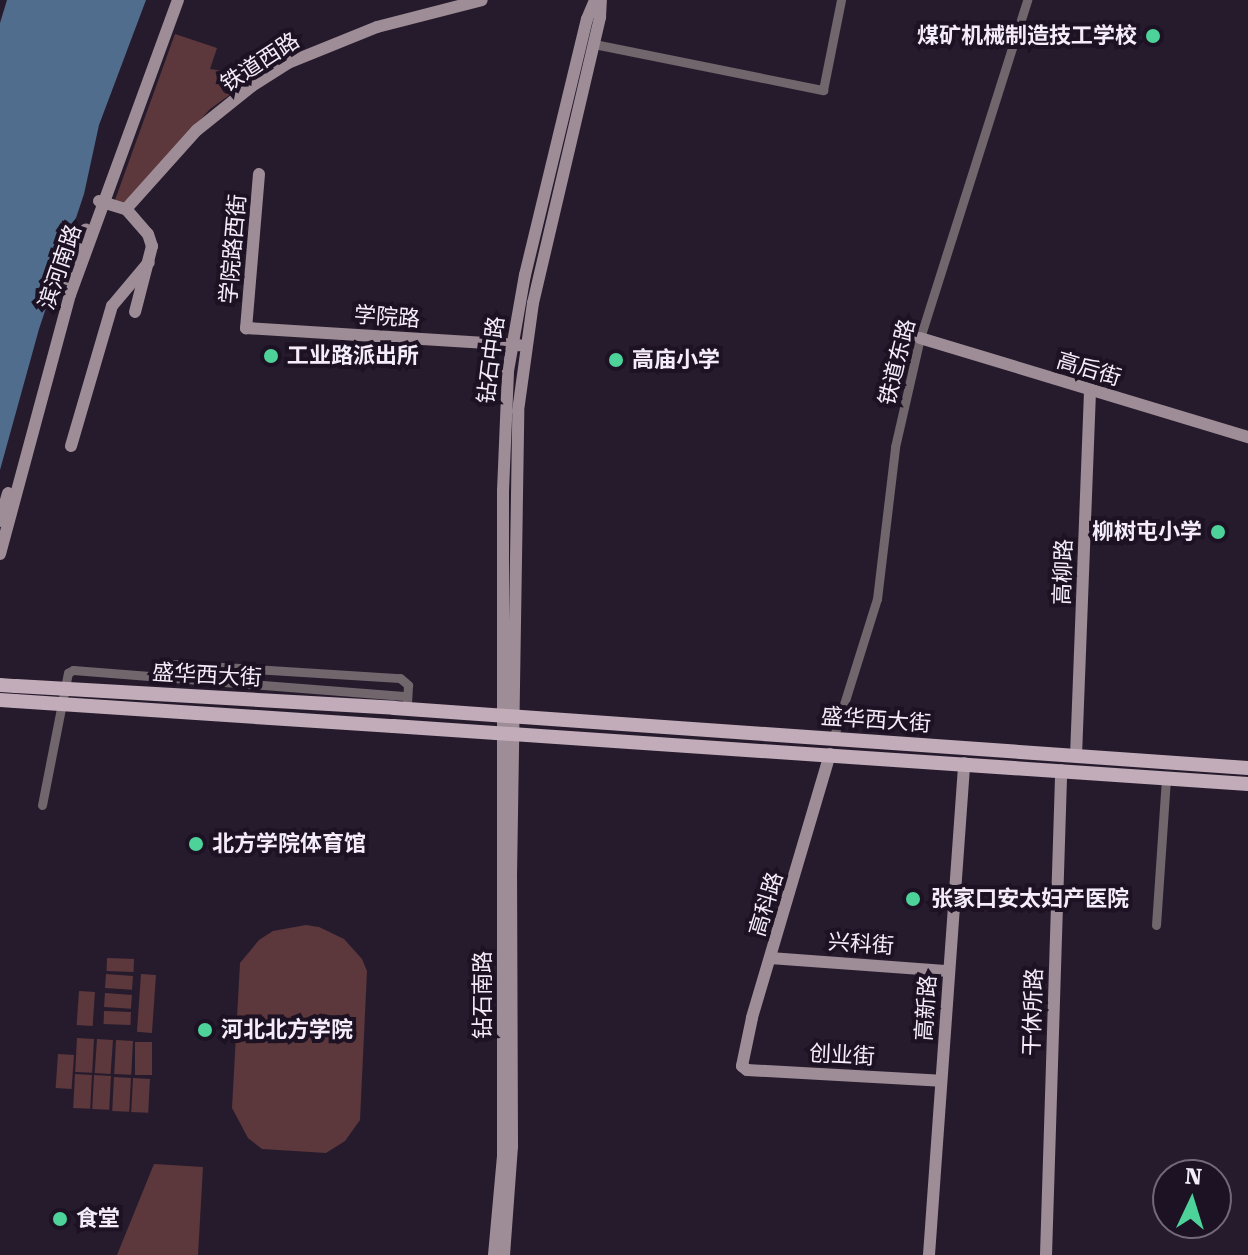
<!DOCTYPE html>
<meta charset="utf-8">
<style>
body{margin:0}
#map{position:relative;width:1248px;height:1255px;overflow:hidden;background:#261b2d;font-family:"Roboto Serif","Noto Sans SC",serif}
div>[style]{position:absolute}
.green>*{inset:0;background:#5c383c;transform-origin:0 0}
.water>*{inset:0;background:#506d8d}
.street>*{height:9px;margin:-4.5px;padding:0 4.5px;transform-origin:4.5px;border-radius:4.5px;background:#70666c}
.secondary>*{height:12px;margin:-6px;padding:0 6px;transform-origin:6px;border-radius:6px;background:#9e8d97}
.primary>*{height:14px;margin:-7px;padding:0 7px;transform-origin:7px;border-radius:7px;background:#c2acb9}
.primary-bridge>*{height:14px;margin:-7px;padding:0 7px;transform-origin:7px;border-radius:7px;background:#c2acb9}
.dots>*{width:22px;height:22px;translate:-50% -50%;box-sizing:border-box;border:4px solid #1c1223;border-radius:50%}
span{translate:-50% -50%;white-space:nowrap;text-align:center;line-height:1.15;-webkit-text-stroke:8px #1c1223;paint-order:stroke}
.poi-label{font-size:22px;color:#f4ecf8;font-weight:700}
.right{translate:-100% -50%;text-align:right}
.left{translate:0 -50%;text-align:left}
.street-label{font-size:22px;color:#f4ecf8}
.north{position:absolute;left:1152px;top:1159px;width:80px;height:80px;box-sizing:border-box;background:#1c1223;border:2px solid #726978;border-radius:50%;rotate:4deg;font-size:22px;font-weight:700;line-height:32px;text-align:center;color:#f4ecf8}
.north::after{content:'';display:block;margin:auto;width:28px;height:36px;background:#4dd39a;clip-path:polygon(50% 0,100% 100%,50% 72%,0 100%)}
</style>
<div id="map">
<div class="green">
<div style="clip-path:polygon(175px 34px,217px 48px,210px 69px,256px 76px,210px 109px,124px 204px,115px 200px)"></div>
<div style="clip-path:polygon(306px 925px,319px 927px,344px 939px,362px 959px,367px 971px,360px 1120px,345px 1141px,326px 1153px,262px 1149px,248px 1138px,232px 1108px,240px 963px,259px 940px,273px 931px)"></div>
<div style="left:107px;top:958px;width:27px;height:13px;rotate:2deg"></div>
<div style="left:106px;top:974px;width:27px;height:14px;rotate:4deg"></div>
<div style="left:141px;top:974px;width:15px;height:58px;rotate:4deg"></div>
<div style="left:79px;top:991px;width:16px;height:34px;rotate:4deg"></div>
<div style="left:105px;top:993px;width:27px;height:14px;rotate:4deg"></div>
<div style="left:104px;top:1011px;width:27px;height:13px;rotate:2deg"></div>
<div style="left:77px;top:1038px;width:17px;height:34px;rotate:3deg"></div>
<div style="left:97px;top:1039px;width:16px;height:34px;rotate:4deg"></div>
<div style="left:116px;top:1040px;width:17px;height:34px;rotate:3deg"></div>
<div style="left:135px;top:1042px;width:17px;height:33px"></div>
<div style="left:58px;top:1054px;width:16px;height:34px;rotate:4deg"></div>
<div style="left:75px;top:1074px;width:17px;height:34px;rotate:3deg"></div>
<div style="left:94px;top:1075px;width:17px;height:34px;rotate:3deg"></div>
<div style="left:114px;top:1077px;width:17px;height:34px;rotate:3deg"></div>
<div style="left:133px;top:1078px;width:17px;height:34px;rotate:3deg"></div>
<div style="clip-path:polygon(154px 1164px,203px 1167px,198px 1255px,117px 1255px)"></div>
</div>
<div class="water">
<div style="clip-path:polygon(7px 0,146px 0,99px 125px,84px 194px,39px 329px,0 470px,0 23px)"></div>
</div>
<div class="street">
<div style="left:594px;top:44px;width:234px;rotate:11.4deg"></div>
<div style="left:823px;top:90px;width:92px;rotate:-78.7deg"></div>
<div style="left:175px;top:664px;width:225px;rotate:3.6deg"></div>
<div style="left:400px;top:678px;width:11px;rotate:41deg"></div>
<div style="left:408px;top:685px;width:17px;rotate:93deg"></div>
<div style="left:833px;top:739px;width:147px;rotate:-72.6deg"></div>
<div style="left:877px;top:599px;width:153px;rotate:-83.2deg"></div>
<div style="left:895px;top:447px;width:112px;rotate:-77.1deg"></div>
<div style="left:920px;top:338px;width:355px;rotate:-72.4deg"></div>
<div style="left:42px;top:805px;width:135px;rotate:-78.9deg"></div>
<div style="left:68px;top:673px;width:6px;rotate:-31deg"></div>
<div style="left:73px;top:670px;width:335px;rotate:4.5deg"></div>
<div style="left:1156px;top:925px;width:147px;rotate:-86.1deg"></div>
</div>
<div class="secondary">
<div style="left:259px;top:174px;width:155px;rotate:94.8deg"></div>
<div style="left:246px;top:328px;width:274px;rotate:3.6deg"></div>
<div style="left:99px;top:201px;width:28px;rotate:17deg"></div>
<div style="left:126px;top:209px;width:106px;rotate:-48.1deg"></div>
<div style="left:197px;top:130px;width:70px;rotate:-38.7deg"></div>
<div style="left:252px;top:86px;width:43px;rotate:-32.6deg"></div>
<div style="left:288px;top:63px;width:96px;rotate:-22deg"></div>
<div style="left:377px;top:27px;width:108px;rotate:-14.4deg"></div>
<div style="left:126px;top:209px;width:33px;rotate:49deg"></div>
<div style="left:148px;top:234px;width:13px;rotate:72deg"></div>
<div style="left:152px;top:246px;width:68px;rotate:104.4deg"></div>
<div style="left:67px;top:279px;width:53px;rotate:-69.2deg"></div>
<div style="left:920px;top:338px;width:343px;rotate:16.8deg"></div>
<div style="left:71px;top:446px;width:146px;rotate:-73.7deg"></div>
<div style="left:112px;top:306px;width:57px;rotate:-49.9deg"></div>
<div style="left:0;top:521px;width:29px;rotate:-74deg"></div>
<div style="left:0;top:554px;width:268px;rotate:-74.9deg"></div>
<div style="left:70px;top:295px;width:314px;rotate:-69.9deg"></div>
<div style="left:830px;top:754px;width:275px;rotate:106.5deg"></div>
<div style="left:752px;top:1018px;width:49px;rotate:101.8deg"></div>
<div style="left:742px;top:1066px;width:6px;rotate:39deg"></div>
<div style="left:747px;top:1070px;width:194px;rotate:3.2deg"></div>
<div style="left:1076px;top:756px;width:366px;rotate:-87.8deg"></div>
<div style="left:770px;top:958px;width:179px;rotate:4.2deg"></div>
<div style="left:494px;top:1255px;width:98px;rotate:-84.8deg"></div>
<div style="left:503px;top:1157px;width:666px;rotate:-90deg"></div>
<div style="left:503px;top:491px;width:120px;rotate:-87.6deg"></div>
<div style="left:508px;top:371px;width:97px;rotate:-80deg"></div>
<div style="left:525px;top:275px;width:263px;rotate:-76.4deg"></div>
<div style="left:587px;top:19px;width:21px;rotate:-67deg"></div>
<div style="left:504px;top:1255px;width:108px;rotate:-85.8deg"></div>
<div style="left:512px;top:1147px;width:270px;rotate:-90.2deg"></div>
<div style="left:511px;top:877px;width:466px;rotate:-89.1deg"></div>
<div style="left:518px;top:411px;width:109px;rotate:-82.1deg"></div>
<div style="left:533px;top:303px;width:294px;rotate:-76.8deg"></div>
<div style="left:600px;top:17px;width:17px;rotate:-87deg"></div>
<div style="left:929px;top:1255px;width:493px;rotate:-85.9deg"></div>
<div style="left:1046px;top:1255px;width:485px;rotate:-88.2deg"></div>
</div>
<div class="primary">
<div style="left:0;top:685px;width:16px;rotate:4deg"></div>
<div style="left:0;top:700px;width:15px;rotate:4deg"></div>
<div style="left:394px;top:708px;width:856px;rotate:4.02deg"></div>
<div style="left:393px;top:726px;width:857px;rotate:3.88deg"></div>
</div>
<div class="primary-bridge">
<div style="left:16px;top:686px;width:379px;rotate:3.3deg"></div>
<div style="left:15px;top:701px;width:379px;rotate:3.8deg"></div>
</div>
<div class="dots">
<div style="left:1153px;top:36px;background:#4dd39a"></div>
<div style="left:271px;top:356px;background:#4dd39a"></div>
<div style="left:616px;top:360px;background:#4dd39a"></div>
<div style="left:1218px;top:532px;background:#4dd39a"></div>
<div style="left:196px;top:844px;background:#4dd39a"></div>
<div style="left:913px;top:899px;background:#4dd39a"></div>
<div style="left:205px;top:1030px;background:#4dd39a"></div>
<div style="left:60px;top:1219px;background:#4dd39a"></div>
</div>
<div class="poi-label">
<span class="right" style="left:1137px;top:36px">煤矿机械制造技工学校</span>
<span class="left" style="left:287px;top:356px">工业路派出所</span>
<span class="left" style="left:632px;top:360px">高庙小学</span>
<span class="right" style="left:1202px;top:532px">柳树屯小学</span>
<span class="left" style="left:212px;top:844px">北方学院体育馆</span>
<span class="left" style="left:931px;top:899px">张家口安太妇产医院</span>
<span class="left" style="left:221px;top:1030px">河北北方学院</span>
<span class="left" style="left:76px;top:1219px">食堂</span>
</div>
<div class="street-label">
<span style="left:260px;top:62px;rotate:-33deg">铁道西路</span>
<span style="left:233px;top:249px;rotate:-85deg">学院路西街</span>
<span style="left:60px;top:267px;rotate:-71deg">滨河南路</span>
<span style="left:387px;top:317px;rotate:4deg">学院路</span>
<span style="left:491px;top:360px;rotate:-83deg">钻石中路</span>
<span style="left:897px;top:362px;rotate:-76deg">铁道东路</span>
<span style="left:1089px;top:369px;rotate:17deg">高后街</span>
<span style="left:1063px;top:572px;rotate:-88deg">高柳路</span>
<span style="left:207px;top:675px;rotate:3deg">盛华西大街</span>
<span style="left:876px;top:720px;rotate:4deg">盛华西大街</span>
<span style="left:766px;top:904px;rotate:-73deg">高科路</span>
<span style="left:861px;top:944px;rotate:4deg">兴科街</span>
<span style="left:483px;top:995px;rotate:-90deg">钻石南路</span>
<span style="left:926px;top:1008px;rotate:-86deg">高新路</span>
<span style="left:1033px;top:1012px;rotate:-88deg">干休所路</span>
<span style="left:842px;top:1055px;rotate:3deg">创业街</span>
</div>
<div class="north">N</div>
</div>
